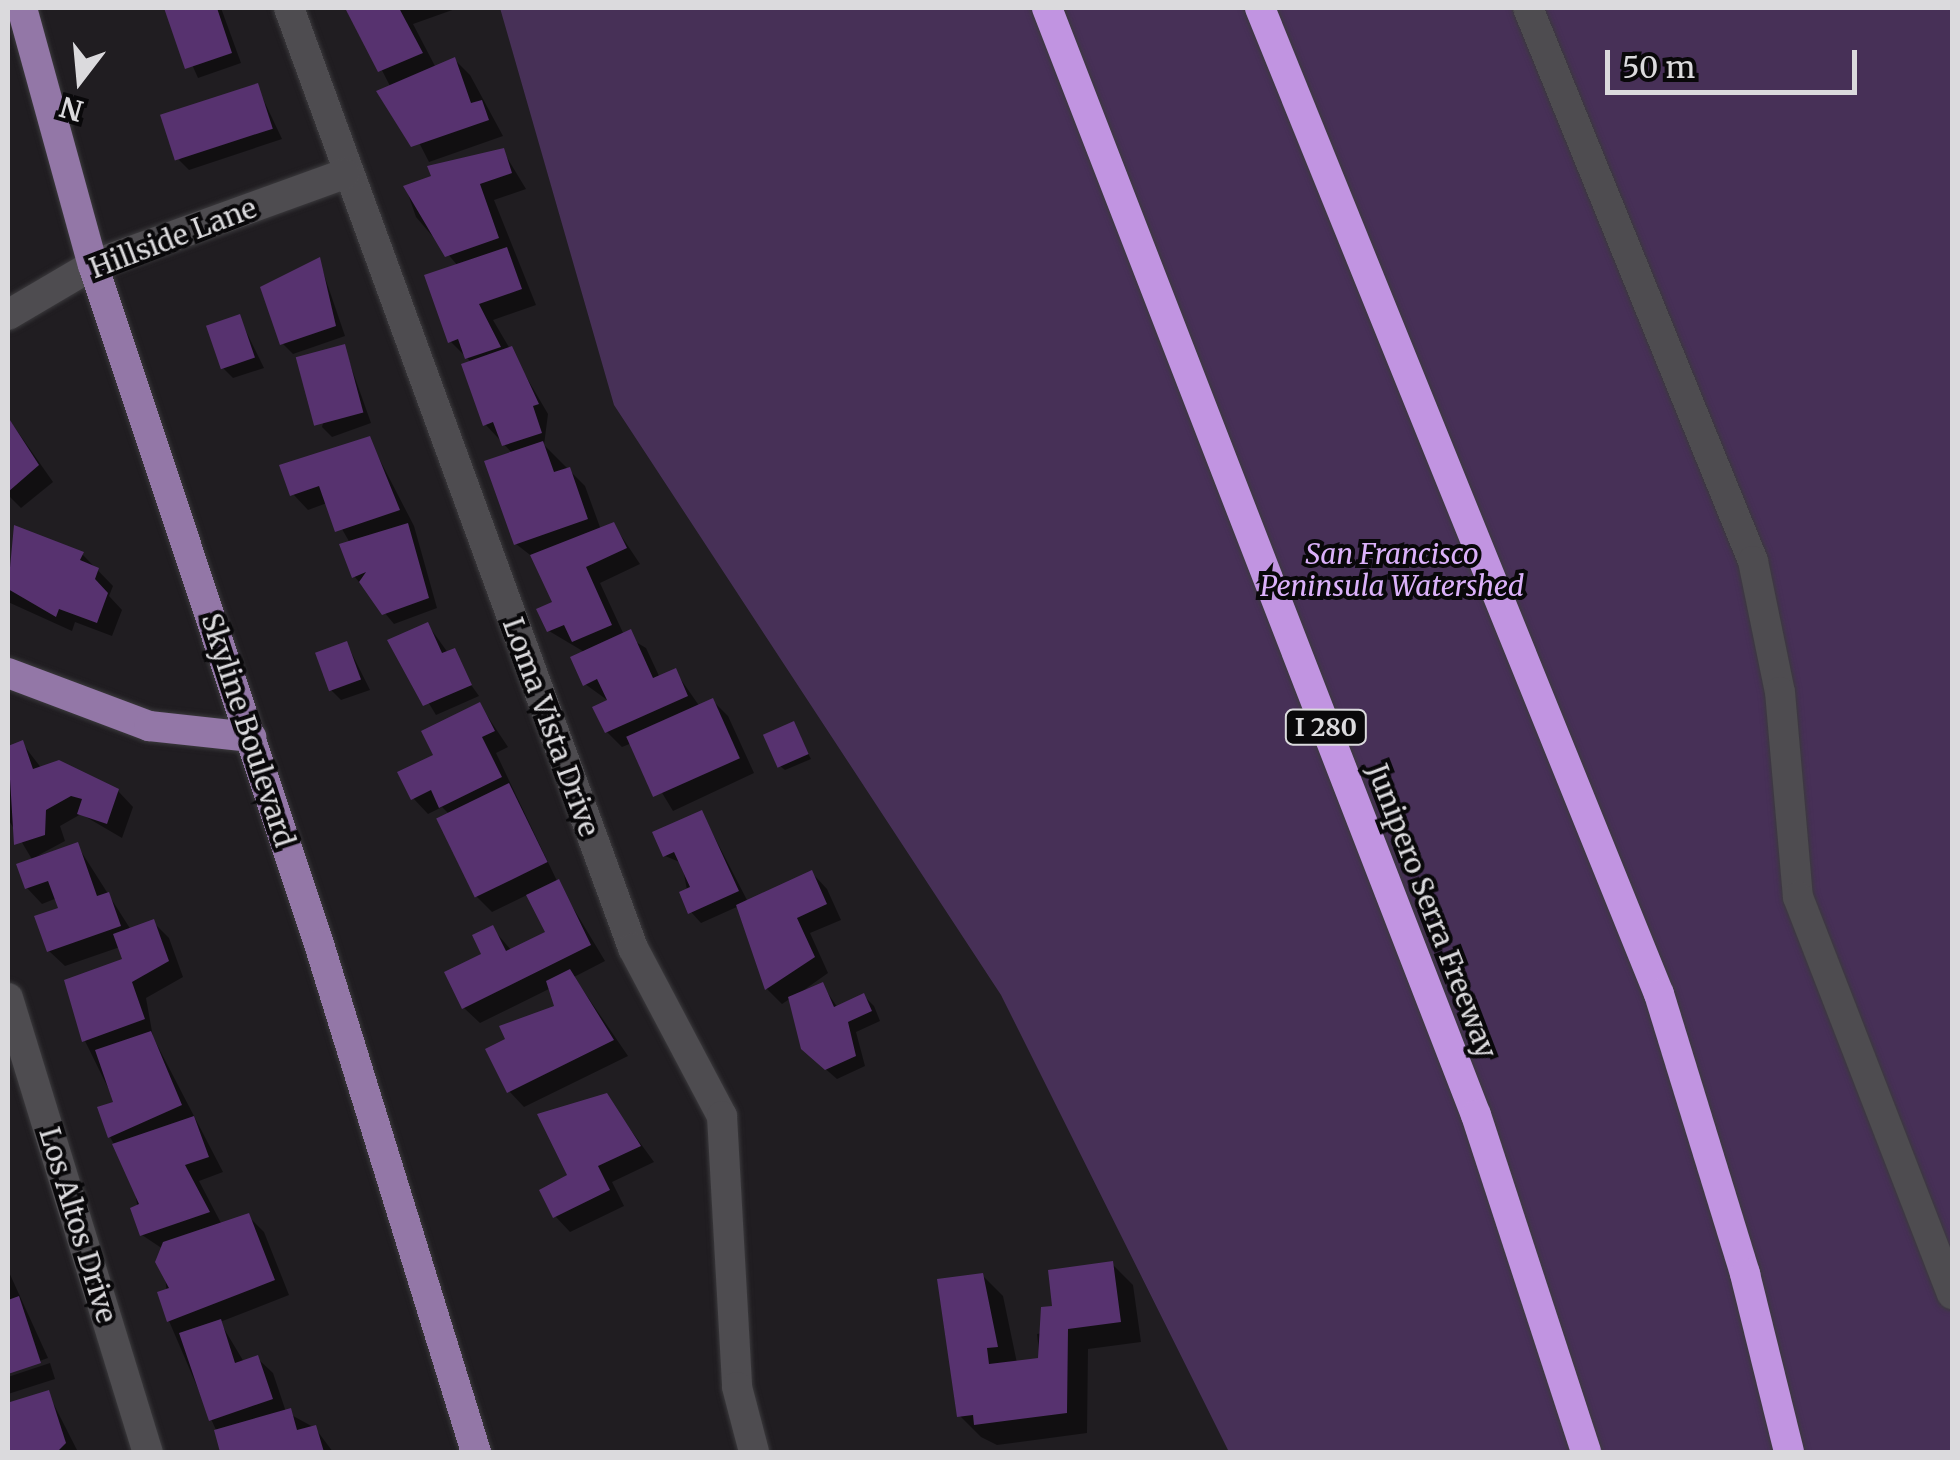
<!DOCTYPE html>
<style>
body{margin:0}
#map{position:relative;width:1960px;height:1460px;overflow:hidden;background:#201d21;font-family:Merriweather,serif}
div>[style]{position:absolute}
.green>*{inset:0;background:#473057}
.shadow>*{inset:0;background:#0007}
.building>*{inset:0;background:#57326f;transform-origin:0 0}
.roads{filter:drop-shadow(0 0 2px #3b3a3d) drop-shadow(0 0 2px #3b3a3d)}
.minor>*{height:30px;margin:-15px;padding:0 15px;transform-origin:15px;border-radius:15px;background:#4e4c50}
.major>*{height:30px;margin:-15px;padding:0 15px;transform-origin:15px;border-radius:15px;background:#9377a7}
.highway>*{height:30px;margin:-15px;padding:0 15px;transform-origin:15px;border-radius:15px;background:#c194e1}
span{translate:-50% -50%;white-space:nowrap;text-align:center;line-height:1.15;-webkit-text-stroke:8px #09080a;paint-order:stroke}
.shield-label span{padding:2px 8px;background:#09080a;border:2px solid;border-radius:8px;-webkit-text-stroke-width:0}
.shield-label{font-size:25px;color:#dbdadd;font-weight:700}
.street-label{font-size:28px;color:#dbdadd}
.park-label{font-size:28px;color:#dbb1fa;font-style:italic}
.frame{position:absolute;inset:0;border:10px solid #dbdadd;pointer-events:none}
.north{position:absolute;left:30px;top:30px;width:100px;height:100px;-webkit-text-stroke:8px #09080a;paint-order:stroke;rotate:196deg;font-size:28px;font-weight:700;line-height:40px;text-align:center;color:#dbdadd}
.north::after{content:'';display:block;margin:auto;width:35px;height:45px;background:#dbdadd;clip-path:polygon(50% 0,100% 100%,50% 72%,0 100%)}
.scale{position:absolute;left:1605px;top:50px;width:252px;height:45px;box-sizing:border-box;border:5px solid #dbdadd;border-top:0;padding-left:12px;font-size:30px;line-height:35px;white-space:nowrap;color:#dbdadd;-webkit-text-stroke:8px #09080a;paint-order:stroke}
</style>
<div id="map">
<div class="green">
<div style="clip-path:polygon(500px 8px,1952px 8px,1952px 1452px,1229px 1452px,1001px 995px,614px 405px)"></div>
</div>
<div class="shadow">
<div style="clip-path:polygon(167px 8px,221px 8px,241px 63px,198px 78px)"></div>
<div style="clip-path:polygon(350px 8px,458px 8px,413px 24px,436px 68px,455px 60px,470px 75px,503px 136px,429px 162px)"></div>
<div style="clip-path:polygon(257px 86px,282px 139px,189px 170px,179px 160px)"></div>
<div style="clip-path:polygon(503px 151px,526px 189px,494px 200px,536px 305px,493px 320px,548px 414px,544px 445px,585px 486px,601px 530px,614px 525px,640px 564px,600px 583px,624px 635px,646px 648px,660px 678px,675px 671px,700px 707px,713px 701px,728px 716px,754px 773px,673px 811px,632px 743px,622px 747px,607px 732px,610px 702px,585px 684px,586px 653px,549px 631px,555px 603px,534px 558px,516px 544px,513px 454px,485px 424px,472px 363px,450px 341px,458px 266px,416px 217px,406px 188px)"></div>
<div style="clip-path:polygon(319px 260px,345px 336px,293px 354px,283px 344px)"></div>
<div style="clip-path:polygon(239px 317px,264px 368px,233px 378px,223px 368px)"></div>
<div style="clip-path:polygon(344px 347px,371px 423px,332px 437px,322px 427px)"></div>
<div style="clip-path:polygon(8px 418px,53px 482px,21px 508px,8px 495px)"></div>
<div style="clip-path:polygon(369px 439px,414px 526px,437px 608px,394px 624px,354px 576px,350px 543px,327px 503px,308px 510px,293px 494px)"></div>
<div style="clip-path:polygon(15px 528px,82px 554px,113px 586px,109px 596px,122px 610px,112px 636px,75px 622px,72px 631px,8px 602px)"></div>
<div style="clip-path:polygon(428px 625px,479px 696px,436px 715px,391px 641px)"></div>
<div style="clip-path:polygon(347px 644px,370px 690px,341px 700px,331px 690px)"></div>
<div style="clip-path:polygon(480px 705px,508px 747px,496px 753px,557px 881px,605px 961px,574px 977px,628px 1056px,524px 1107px,509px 1091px,557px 1007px,551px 988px,480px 1023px,464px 1008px,492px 928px,512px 951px,548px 933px,529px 894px,492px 912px,476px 896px,450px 815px,442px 807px,428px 814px,413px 798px)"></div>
<div style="clip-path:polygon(793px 724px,811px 759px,785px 770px,780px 766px)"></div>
<div style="clip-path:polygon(22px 743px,42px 769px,118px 791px,133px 807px,122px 838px,81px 814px,60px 826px,65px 841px,37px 856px,77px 845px,131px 930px,153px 922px,169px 938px,183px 977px,146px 998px,153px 1037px,223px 1172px,199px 1181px,222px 1225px,248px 1216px,264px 1232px,289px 1295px,220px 1322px,244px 1362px,257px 1358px,273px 1373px,286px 1412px,315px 1428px,333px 1452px,226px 1452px,211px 1419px,169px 1321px,163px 1249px,142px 1235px,133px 1179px,110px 1137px,116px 1104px,85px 1041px,125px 961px,120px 947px,65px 966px,49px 951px,61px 909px,57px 898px,42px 904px,27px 888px,33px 861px,8px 819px,8px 748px)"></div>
<div style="clip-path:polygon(702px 813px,748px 902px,812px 873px,827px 889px,841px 920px,810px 933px,828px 973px,804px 990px,822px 985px,838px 1008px,864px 996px,874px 1006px,880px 1021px,856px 1032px,865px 1066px,837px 1079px,814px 1059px,791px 998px,782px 1004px,767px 989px,739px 906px,701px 923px,691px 912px,682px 863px,665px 856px)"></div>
<div style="clip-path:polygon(606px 1096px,654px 1162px,612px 1182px,624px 1206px,570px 1232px,555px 1216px,570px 1176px,540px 1115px)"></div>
<div style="clip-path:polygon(1112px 1264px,1133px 1285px,1141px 1342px,1088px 1349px,1087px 1433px,997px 1445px,981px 1437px,960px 1416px,982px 1275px,1003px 1296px,1017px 1363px,1040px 1360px,1037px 1334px,1047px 1332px,1055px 1308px)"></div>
<div style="clip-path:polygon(8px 1270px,48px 1358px,8px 1372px)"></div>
<div style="clip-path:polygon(50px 1363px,55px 1379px,8px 1394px,8px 1377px)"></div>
<div style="clip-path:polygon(48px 1393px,78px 1452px,8px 1452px,8px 1406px)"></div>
</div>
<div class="building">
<div style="clip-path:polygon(164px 8px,217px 8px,232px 53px,185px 69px)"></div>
<div style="clip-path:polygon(345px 8px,399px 8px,423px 53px,378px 72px)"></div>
<div style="clip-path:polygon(455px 57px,471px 103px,482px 100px,489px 120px,411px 147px,376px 91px)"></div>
<div style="left:258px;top:83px;width:48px;height:103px;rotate:72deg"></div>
<div style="clip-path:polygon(504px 148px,512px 173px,480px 184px,499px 238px,445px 257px,403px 186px,431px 176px,427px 166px)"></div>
<div style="clip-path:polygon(507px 247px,522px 289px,479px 304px,501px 347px,465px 359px,458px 339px,448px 343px,424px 275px)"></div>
<div style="clip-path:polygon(320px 257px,336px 326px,280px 345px,260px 287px)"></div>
<div style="left:240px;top:314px;width:46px;height:36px;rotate:71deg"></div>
<div style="left:345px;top:344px;width:71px;height:51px;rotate:75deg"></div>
<div style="clip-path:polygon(512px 346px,539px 404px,533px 406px,542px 433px,502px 446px,493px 422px,483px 426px,461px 364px)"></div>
<div style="clip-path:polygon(8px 417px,39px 465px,8px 492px)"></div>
<div style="clip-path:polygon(370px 436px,400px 510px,335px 532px,319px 486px,290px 496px,279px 465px)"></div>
<div style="clip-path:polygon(543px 441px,554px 472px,570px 467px,588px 519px,514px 545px,484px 461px)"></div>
<div style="clip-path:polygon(614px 522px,627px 548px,586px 567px,612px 625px,572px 642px,564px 625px,547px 632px,536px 609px,552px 602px,530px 555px)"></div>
<div style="clip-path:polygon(408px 523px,429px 598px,382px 615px,359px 582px,366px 572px,352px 578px,339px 544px)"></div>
<div style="clip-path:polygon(14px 525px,84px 552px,80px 560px,99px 568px,95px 579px,108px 593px,97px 623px,59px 609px,56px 617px,8px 589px)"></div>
<div style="clip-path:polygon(428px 622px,442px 653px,455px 648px,472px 685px,423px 706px,387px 640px)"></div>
<div style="clip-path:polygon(631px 629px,653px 678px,676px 668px,688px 696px,605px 733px,592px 707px,607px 700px,597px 679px,583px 686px,570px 657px)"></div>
<div style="left:347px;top:641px;width:41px;height:34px;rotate:70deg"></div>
<div style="left:713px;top:698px;width:66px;height:95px;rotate:66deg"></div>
<div style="clip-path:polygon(480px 702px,495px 731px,482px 737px,502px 777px,439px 808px,431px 790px,411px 800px,397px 772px,433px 755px,421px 731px)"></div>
<div style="left:794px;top:721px;width:36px;height:34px;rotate:66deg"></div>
<div style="clip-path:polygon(23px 740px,33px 769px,59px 760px,119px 789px,107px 824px,77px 814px,82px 799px,71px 796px,46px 810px,45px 835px,14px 845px,8px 746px)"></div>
<div style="left:509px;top:783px;width:88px;height:81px;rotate:64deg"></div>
<div style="clip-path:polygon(702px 810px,739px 891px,688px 914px,679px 892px,690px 887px,674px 852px,663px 857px,652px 832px)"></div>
<div style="clip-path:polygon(78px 842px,97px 896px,109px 892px,121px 926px,47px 952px,34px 916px,58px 908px,48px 881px,25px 889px,16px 864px)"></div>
<div style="clip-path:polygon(812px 870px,827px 904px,797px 918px,815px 957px,765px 990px,736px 905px)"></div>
<div style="clip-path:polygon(559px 879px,591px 945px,462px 1009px,444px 972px,481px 954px,472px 935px,493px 925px,506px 951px,545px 932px,526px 895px)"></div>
<div style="clip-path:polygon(154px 919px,169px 961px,132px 982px,145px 1019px,82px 1042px,64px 980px,122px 959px,113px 934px)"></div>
<div style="clip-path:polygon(570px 969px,614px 1040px,507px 1093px,485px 1049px,505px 1039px,499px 1026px,554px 1006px,546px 981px)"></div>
<div style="clip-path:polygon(823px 982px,834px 1007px,864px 993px,872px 1011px,848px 1022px,856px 1056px,825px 1070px,801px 1049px,788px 997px)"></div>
<div style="clip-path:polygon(151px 1031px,182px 1105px,108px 1138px,97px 1107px,113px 1102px,95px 1050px)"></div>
<div style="clip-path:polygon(607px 1093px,641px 1146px,598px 1166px,610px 1190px,553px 1218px,539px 1190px,567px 1175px,537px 1114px)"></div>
<div style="clip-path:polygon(194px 1116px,209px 1157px,185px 1165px,210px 1212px,140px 1236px,130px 1208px,139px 1204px,112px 1144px)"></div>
<div style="clip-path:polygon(249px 1213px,275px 1280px,167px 1322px,157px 1292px,169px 1288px,155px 1262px,163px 1242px)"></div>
<div style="clip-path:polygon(1113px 1261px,1121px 1322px,1068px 1329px,1067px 1413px,974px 1425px,973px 1415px,957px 1417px,937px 1279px,983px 1273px,998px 1347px,987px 1348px,989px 1364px,1038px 1358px,1041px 1307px,1052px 1306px,1048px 1270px)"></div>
<div style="clip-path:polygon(19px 1296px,41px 1363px,8px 1374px,8px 1300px)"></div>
<div style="clip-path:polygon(221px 1319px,235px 1363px,258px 1355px,273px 1399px,209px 1421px,179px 1333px)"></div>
<div style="clip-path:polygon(49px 1390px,66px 1443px,57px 1452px,8px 1452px,10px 1402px)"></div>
<div style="clip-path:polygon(291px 1408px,297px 1430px,316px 1425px,324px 1452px,220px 1452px,214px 1430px)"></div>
</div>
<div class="roads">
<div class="minor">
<div style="left:289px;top:8px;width:1001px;rotate:69.9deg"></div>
<div style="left:633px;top:948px;width:190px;rotate:62.1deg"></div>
<div style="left:722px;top:1116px;width:271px;rotate:86.8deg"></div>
<div style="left:737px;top:1387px;width:67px;rotate:75.3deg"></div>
<div style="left:1528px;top:8px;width:597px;rotate:67.86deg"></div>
<div style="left:1753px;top:561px;width:134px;rotate:78.4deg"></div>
<div style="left:1780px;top:692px;width:206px;rotate:85deg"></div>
<div style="left:1798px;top:897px;width:426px;rotate:68.8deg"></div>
<div style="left:8px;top:315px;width:99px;rotate:-30.5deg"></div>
<div style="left:93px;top:265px;width:268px;rotate:-19.9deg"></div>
<div style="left:8px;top:998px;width:475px;rotate:72.9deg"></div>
</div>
<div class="major">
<div style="left:22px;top:8px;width:267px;rotate:74.6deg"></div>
<div style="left:93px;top:265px;width:716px;rotate:71.59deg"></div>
<div style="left:319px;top:944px;width:532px;rotate:72.83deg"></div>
<div style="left:8px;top:673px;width:151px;rotate:20.6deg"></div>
<div style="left:149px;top:726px;width:103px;rotate:6.2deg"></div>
</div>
<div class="highway">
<div style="left:1047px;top:8px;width:1187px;rotate:68.82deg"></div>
<div style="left:1476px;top:1115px;width:354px;rotate:71.9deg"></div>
<div style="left:1260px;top:8px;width:1064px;rotate:67.97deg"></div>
<div style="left:1659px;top:994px;width:293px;rotate:72.9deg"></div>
<div style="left:1745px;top:1274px;width:183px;rotate:76.1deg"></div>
</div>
</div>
<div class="shield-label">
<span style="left:1326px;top:727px">I 280</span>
</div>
<div class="street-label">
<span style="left:173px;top:238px;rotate:-21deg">Hillside Lane</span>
<span style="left:551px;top:727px;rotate:70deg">Loma Vista Drive</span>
<span style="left:248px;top:730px;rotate:72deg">Skyline Boulevard</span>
<span style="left:1432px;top:911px;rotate:69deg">Junipero Serra Freeway</span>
<span style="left:78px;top:1225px;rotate:73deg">Los Altos Drive</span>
</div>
<div class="park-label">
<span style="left:1392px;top:570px">San Francisco<br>Peninsula Watershed</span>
</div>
<div class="frame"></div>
<div class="north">N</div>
<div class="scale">50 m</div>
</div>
